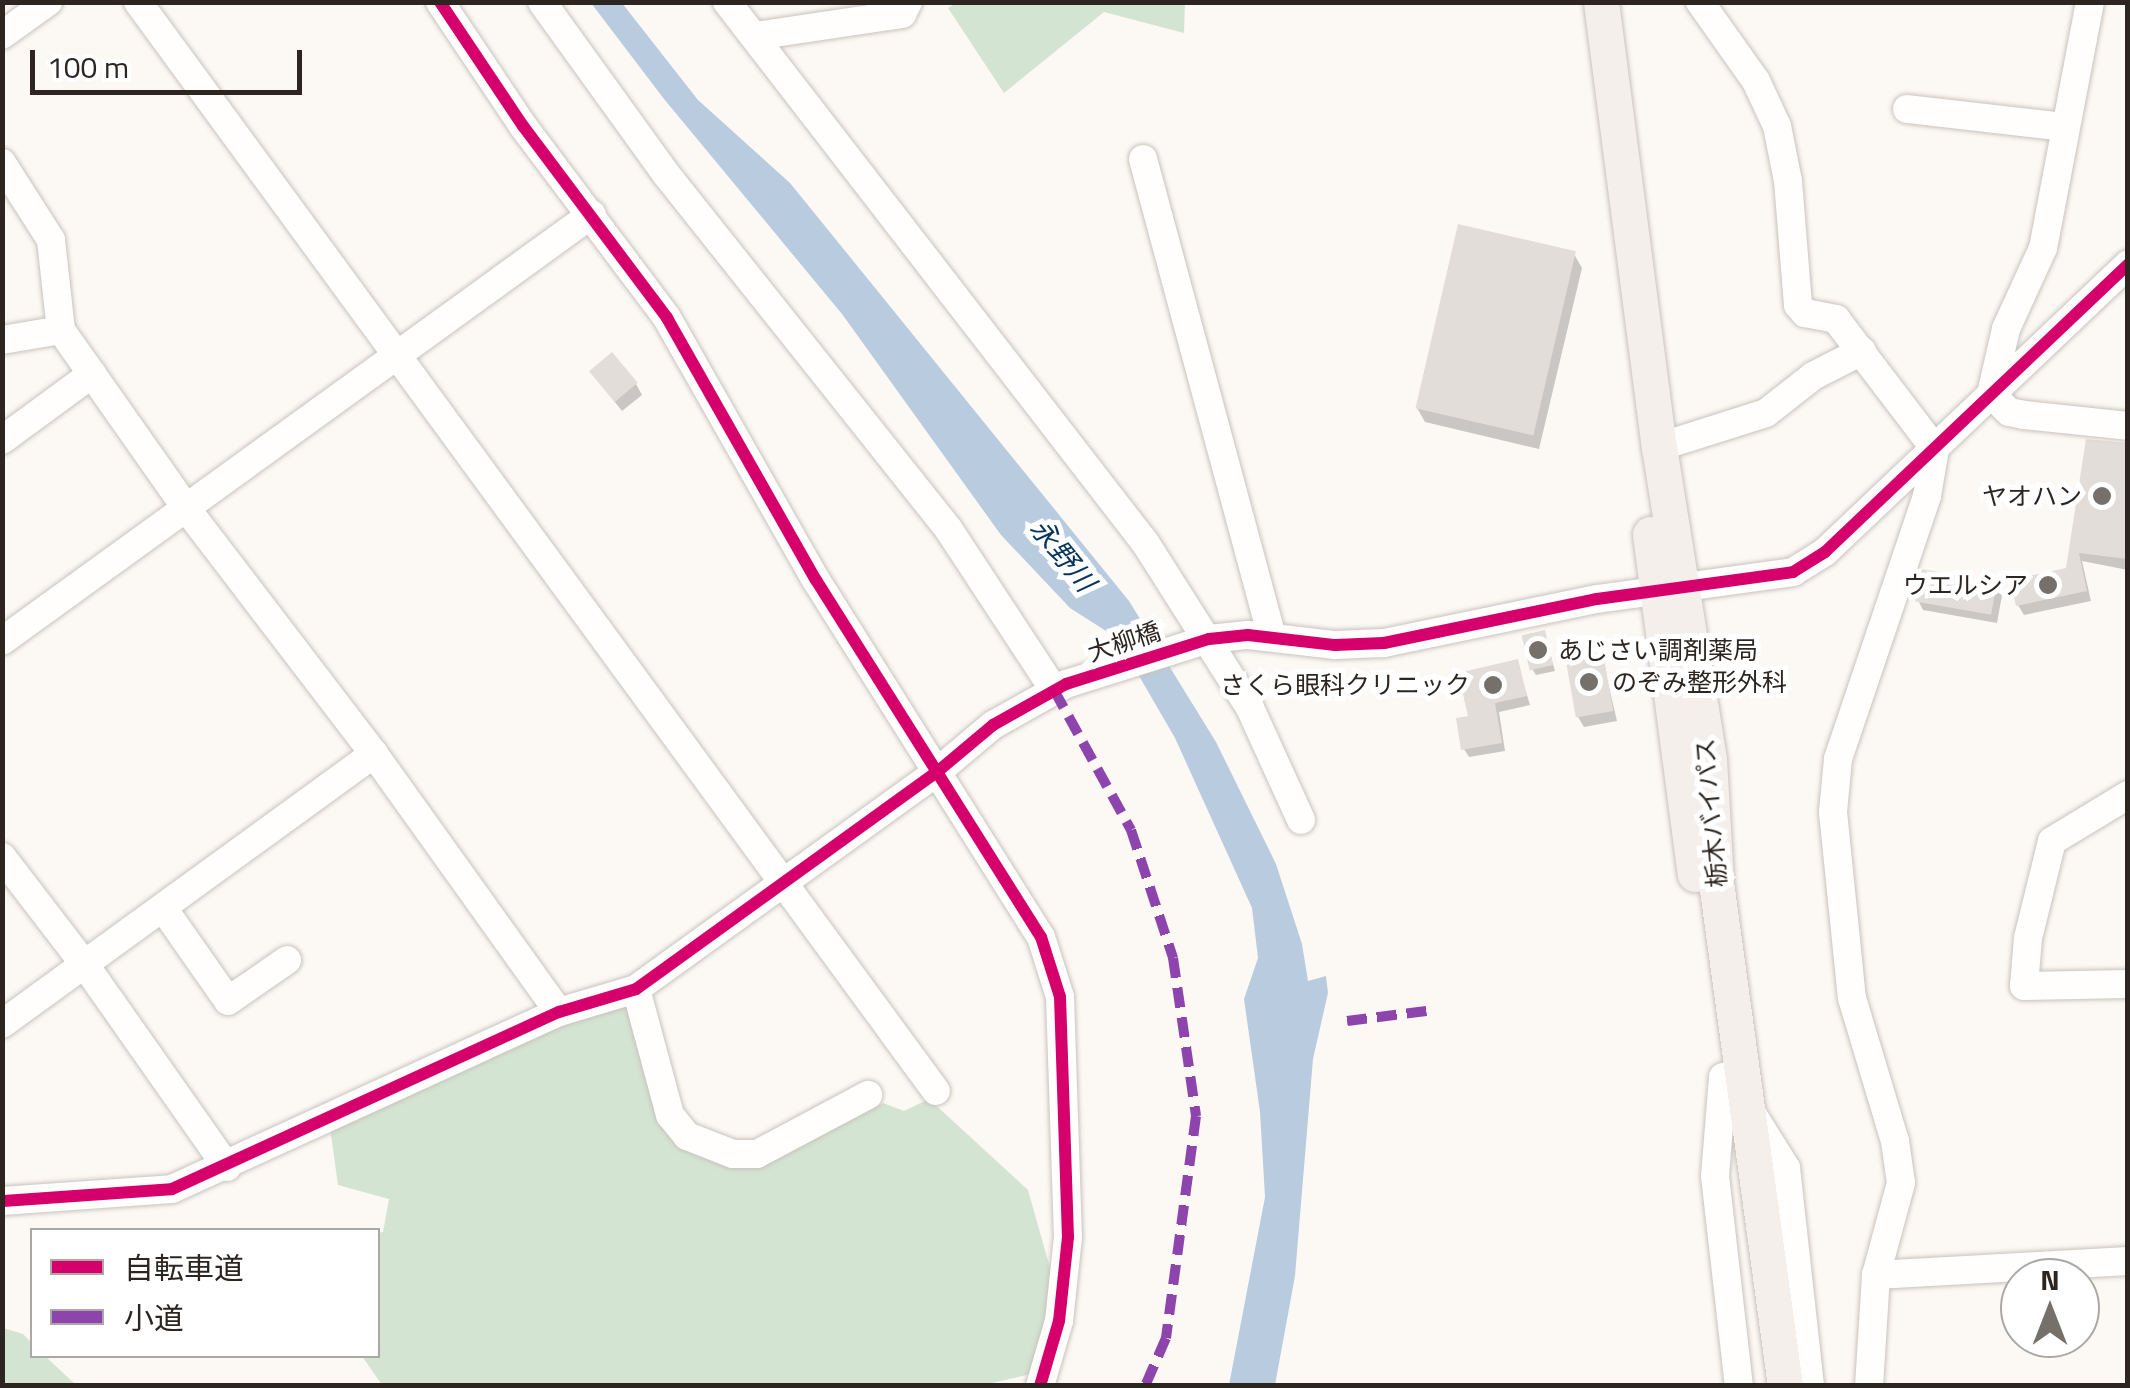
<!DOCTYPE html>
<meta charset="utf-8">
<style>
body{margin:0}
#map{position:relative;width:2130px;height:1388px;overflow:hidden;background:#fcf8f4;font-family:"Titillium Web","Noto Sans JP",sans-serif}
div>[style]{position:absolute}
.forest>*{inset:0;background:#d4e4d2}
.water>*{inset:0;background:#b9ccdf}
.shadow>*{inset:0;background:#0003}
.building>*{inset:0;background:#e2ddd8;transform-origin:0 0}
.roads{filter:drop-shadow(0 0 2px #c8c3be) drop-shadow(0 0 2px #c8c3be)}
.minor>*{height:28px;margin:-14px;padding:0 14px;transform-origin:14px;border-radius:14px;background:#fffefd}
.major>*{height:35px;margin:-17.5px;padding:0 17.5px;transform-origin:17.5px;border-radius:17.5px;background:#f5efec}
.quiet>*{height:10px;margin-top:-5px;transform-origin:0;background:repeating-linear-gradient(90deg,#8e44ad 0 20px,transparent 0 30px)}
.cycleway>*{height:12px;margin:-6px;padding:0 6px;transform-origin:6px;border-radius:6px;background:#d6006c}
.dots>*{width:28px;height:28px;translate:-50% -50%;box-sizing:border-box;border:5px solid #fff;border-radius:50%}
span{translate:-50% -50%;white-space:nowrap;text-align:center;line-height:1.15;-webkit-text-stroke:10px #fff;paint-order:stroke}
.poi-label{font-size:25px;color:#2d2620}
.right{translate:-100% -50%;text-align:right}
.left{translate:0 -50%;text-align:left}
.street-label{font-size:25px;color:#2d2620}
.water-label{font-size:28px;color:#08355b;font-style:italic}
.frame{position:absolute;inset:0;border:5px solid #2d2620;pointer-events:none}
.legend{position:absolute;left:30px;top:1228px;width:350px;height:130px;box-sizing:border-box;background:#fff;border:2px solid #aba8a6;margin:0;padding:12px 18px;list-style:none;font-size:30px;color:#2d2620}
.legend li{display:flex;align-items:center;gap:20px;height:50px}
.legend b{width:50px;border:2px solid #aba8a6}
.north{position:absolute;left:2000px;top:1258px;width:100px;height:100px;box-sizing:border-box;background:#fff;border:2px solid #aba8a6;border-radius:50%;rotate:0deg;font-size:28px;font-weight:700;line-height:40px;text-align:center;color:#2d2620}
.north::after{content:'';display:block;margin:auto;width:35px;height:45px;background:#75706a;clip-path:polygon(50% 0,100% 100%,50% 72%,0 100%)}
.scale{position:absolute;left:30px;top:50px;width:272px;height:45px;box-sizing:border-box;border:5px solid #2d2620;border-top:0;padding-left:12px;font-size:30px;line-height:35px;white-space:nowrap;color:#2d2620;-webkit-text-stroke:8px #fff;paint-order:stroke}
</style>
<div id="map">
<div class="forest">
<div style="clip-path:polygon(956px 3px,1185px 3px,1184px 33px,1104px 12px,1004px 93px,948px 8px)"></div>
<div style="clip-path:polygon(630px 1005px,667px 1131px,719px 1164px,742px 1168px,767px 1163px,883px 1103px,904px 1111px,929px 1099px,1028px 1190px,1054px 1282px,1031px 1374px,984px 1385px,382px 1385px,362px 1356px,378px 1356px,378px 1233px,383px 1232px,389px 1199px,338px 1185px,330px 1128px,565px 1019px)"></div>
<div style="clip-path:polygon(3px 1328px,23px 1334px,32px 1343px,32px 1356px,45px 1356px,76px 1385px,3px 1385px)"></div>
</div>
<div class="water">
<div style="clip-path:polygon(591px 3px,622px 3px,698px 100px,790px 183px,1129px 601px,1216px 742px,1276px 864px,1302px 944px,1308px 981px,1326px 976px,1328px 993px,1313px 1059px,1295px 1276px,1275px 1385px,1229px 1385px,1265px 1197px,1260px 1112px,1244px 999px,1258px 958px,1252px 908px,1175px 738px,1117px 638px,1070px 608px,1001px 535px,842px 314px,664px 99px)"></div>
</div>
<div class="shadow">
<div style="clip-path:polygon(1574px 254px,1582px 268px,1539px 449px,1425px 422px,1417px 408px)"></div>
<div style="clip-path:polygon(592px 373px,636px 384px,642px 395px,622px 411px)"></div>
<div style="clip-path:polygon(2128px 445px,2128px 570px,2082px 561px,2091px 601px,2024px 615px,2018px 605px,2068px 570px)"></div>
<div style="clip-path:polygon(1996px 584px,2002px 595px,1997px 623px,1923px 610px,1918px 600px)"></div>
<div style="clip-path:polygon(1544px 632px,1555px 671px,1536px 675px,1532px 669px)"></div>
<div style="clip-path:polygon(1600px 649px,1617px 721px,1584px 727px,1578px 717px)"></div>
<div style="clip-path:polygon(1517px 662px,1530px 705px,1499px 712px,1505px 751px,1469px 757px,1464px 749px,1471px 718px)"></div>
</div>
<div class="building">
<div style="left:1458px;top:224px;width:121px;height:189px;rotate:13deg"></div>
<div style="left:612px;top:352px;width:40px;height:30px;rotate:50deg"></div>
<div style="clip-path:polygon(2086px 439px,2128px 443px,2128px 559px,2079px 553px,2087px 591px,2016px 606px,2010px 580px,2066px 568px)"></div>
<div style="left:1921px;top:569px;width:77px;height:33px;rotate:10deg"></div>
<div style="left:1545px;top:630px;width:36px;height:24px;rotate:77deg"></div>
<div style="left:1602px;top:647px;width:65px;height:38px;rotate:80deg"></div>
<div style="clip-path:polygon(1518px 659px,1527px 696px,1495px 703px,1502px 743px,1461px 750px,1456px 718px,1468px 716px,1458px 673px)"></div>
</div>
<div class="roads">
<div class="minor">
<div style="left:138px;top:2px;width:1350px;rotate:53.77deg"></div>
<div style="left:440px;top:2px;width:149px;rotate:56.2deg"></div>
<div style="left:523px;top:126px;width:240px;rotate:53.1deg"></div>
<div style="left:667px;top:318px;width:301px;rotate:60.4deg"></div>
<div style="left:816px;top:580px;width:422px;rotate:57.8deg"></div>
<div style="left:1041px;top:937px;width:63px;rotate:72.4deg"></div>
<div style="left:1060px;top:997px;width:240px;rotate:88.1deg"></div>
<div style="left:1068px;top:1237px;width:84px;rotate:96.1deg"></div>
<div style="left:1059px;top:1321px;width:68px;rotate:106.3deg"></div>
<div style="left:542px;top:2px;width:212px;rotate:54.2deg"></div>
<div style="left:666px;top:174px;width:455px;rotate:51.5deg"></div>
<div style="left:949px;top:530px;width:191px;rotate:56.7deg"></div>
<div style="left:727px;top:2px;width:685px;rotate:52.29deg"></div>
<div style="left:1146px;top:544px;width:194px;rotate:57.6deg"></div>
<div style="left:1250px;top:708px;width:123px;rotate:65.5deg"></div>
<div style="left:1700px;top:2px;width:97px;rotate:54.7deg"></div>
<div style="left:1756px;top:81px;width:50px;rotate:65deg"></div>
<div style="left:1777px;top:126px;width:56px;rotate:78.7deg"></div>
<div style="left:1788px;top:181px;width:124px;rotate:85.4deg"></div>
<div style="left:1798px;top:305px;width:11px;rotate:49deg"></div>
<div style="left:1805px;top:313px;width:32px;rotate:11deg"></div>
<div style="left:1836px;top:319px;width:163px;rotate:52.7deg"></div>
<div style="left:1935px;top:449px;width:48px;rotate:99.7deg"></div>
<div style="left:1927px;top:496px;width:278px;rotate:108.7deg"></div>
<div style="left:1838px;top:759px;width:53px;rotate:95.4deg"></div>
<div style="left:1833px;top:812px;width:187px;rotate:84.2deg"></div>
<div style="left:1852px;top:998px;width:149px;rotate:73.3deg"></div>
<div style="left:1895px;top:1141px;width:42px;rotate:81.9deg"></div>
<div style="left:1901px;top:1183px;width:95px;rotate:105.2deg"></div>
<div style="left:1876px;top:1275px;width:111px;rotate:93.6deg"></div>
<div style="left:2090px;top:2px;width:250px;rotate:100.8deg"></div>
<div style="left:2043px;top:248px;width:89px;rotate:114.6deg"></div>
<div style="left:2006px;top:329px;width:67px;rotate:103deg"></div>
<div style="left:1991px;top:394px;width:25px;rotate:45deg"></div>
<div style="left:2009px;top:412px;width:15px;rotate:11deg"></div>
<div style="left:2024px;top:415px;width:105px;rotate:6deg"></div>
<div style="left:2px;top:35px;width:57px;rotate:-35.7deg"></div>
<div style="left:755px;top:36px;width:149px;rotate:-8.5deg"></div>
<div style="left:902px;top:14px;width:13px;rotate:-63deg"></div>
<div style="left:1907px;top:109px;width:159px;rotate:6.5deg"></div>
<div style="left:1143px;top:159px;width:494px;rotate:74.9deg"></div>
<div style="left:2px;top:163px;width:91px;rotate:57.5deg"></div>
<div style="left:51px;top:240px;width:91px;rotate:83.7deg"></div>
<div style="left:61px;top:330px;width:218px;rotate:54.9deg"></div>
<div style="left:186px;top:508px;width:310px;rotate:52.6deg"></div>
<div style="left:374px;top:754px;width:317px;rotate:54.4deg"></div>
<div style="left:2px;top:340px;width:60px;rotate:-9.6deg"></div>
<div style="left:2px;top:440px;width:112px;rotate:-36.3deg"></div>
<div style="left:1659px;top:447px;width:112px;rotate:-17.6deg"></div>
<div style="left:1766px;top:413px;width:60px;rotate:-38.2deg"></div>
<div style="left:1813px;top:376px;width:55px;rotate:-27deg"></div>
<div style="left:2px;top:641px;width:728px;rotate:-35.89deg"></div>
<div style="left:2128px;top:795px;width:89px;rotate:148.8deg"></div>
<div style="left:2052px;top:841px;width:100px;rotate:103.9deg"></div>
<div style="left:2028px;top:938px;width:48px;rotate:94.8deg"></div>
<div style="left:2024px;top:986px;width:104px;rotate:-1.1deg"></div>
<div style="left:2px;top:857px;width:136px;rotate:52.5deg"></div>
<div style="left:85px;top:965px;width:247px;rotate:54.9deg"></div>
<div style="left:163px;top:908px;width:113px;rotate:55deg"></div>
<div style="left:228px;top:1001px;width:72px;rotate:-34.8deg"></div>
<div style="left:636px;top:989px;width:131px;rotate:74.9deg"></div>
<div style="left:670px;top:1115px;width:27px;rotate:51deg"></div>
<div style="left:687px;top:1136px;width:49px;rotate:21.4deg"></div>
<div style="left:733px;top:1154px;width:24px"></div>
<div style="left:757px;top:1154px;width:126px;rotate:-28deg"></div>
<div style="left:2px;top:1024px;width:460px;rotate:-36deg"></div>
<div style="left:1723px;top:1077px;width:99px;rotate:94.6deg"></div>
<div style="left:1715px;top:1176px;width:211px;rotate:83.5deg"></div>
<div style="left:1749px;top:1109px;width:70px;rotate:57.9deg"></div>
<div style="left:1786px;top:1168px;width:219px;rotate:83.7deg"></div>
<div style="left:2px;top:1201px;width:170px;rotate:-4deg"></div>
<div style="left:172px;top:1189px;width:426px;rotate:-24.6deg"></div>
<div style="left:559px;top:1012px;width:80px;rotate:-16.6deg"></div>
<div style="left:636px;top:989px;width:371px;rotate:-35.8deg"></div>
<div style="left:937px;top:772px;width:73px;rotate:-40deg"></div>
<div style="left:993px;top:725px;width:84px;rotate:-29.3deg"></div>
<div style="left:1066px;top:684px;width:150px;rotate:-17.5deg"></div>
<div style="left:1209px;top:639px;width:39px;rotate:-6deg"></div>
<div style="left:1248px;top:635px;width:88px;rotate:6.6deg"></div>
<div style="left:1335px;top:645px;width:49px;rotate:-2.3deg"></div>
<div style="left:1384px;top:643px;width:217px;rotate:-11.7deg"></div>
<div style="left:1597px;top:599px;width:198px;rotate:-7.8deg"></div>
<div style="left:1793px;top:572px;width:38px;rotate:-32deg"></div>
<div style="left:1825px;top:552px;width:418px;rotate:-43.5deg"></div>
<div style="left:1876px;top:1275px;width:252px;rotate:-3.2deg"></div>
</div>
<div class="major">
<div style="left:1601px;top:2px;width:449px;rotate:82.6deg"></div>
<div style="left:1659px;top:447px;width:316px;rotate:80.9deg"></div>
<div style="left:1709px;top:759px;width:123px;rotate:86.7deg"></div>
<div style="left:1716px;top:882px;width:509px;rotate:82.2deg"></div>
<div style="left:1650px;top:534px;width:343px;rotate:82.5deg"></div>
</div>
</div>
<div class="quiet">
<div style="left:1054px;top:690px;width:160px;rotate:61.2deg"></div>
<div style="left:1131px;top:830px;width:135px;rotate:71.8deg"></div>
<div style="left:1173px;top:958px;width:160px;rotate:81.7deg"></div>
<div style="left:1196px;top:1116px;width:224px;rotate:97.7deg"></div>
<div style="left:1166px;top:1338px;width:52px;rotate:113.6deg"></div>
<div style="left:1347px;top:1021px;width:80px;rotate:-7.2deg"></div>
</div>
<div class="cycleway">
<div style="left:440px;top:2px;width:149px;rotate:56.2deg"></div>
<div style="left:523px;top:126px;width:240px;rotate:53.1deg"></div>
<div style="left:667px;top:318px;width:301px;rotate:60.4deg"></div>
<div style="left:816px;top:580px;width:422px;rotate:57.8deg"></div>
<div style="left:1041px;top:937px;width:63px;rotate:72.4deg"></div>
<div style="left:1060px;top:997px;width:240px;rotate:88.1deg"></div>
<div style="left:1068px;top:1237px;width:84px;rotate:96.1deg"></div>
<div style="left:1059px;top:1321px;width:68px;rotate:106.3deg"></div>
<div style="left:2px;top:1201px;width:170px;rotate:-4deg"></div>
<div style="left:172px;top:1189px;width:426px;rotate:-24.6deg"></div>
<div style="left:559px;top:1012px;width:80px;rotate:-16.6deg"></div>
<div style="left:636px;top:989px;width:371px;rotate:-35.8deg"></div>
<div style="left:937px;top:772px;width:73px;rotate:-40deg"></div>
<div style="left:993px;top:725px;width:84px;rotate:-29.3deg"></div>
<div style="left:1066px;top:684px;width:150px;rotate:-17.5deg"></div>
<div style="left:1209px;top:639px;width:39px;rotate:-6deg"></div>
<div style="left:1248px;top:635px;width:88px;rotate:6.6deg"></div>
<div style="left:1335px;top:645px;width:49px;rotate:-2.3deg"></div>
<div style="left:1384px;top:643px;width:217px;rotate:-11.7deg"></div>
<div style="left:1597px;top:599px;width:198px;rotate:-7.8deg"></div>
<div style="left:1793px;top:572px;width:38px;rotate:-32deg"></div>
<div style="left:1825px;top:552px;width:418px;rotate:-43.5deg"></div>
</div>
<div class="dots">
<div style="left:2102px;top:496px;background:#75706a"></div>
<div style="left:2048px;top:585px;background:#75706a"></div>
<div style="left:1538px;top:650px;background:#75706a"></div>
<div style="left:1589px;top:682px;background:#75706a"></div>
<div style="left:1493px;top:685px;background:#75706a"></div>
</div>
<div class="poi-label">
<span class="right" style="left:2082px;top:496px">ヤオハン</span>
<span class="right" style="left:2028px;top:585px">ウエルシア</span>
<span class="left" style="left:1558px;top:650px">あじさい調剤薬局</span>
<span class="left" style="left:1612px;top:682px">のぞみ整形外科</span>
<span class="right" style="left:1470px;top:685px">さくら眼科クリニック</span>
</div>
<div class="street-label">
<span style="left:1124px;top:642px;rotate:-18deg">大柳橋</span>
<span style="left:1711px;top:813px;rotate:-95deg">栃木バイパス</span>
</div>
<div class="water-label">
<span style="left:1063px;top:555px;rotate:51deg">永野川</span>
</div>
<div class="frame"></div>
<ul class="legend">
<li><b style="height:12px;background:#d6006c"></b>自転車道</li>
<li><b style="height:12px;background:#8e44ad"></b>小道</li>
</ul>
<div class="north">N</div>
<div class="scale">100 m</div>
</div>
